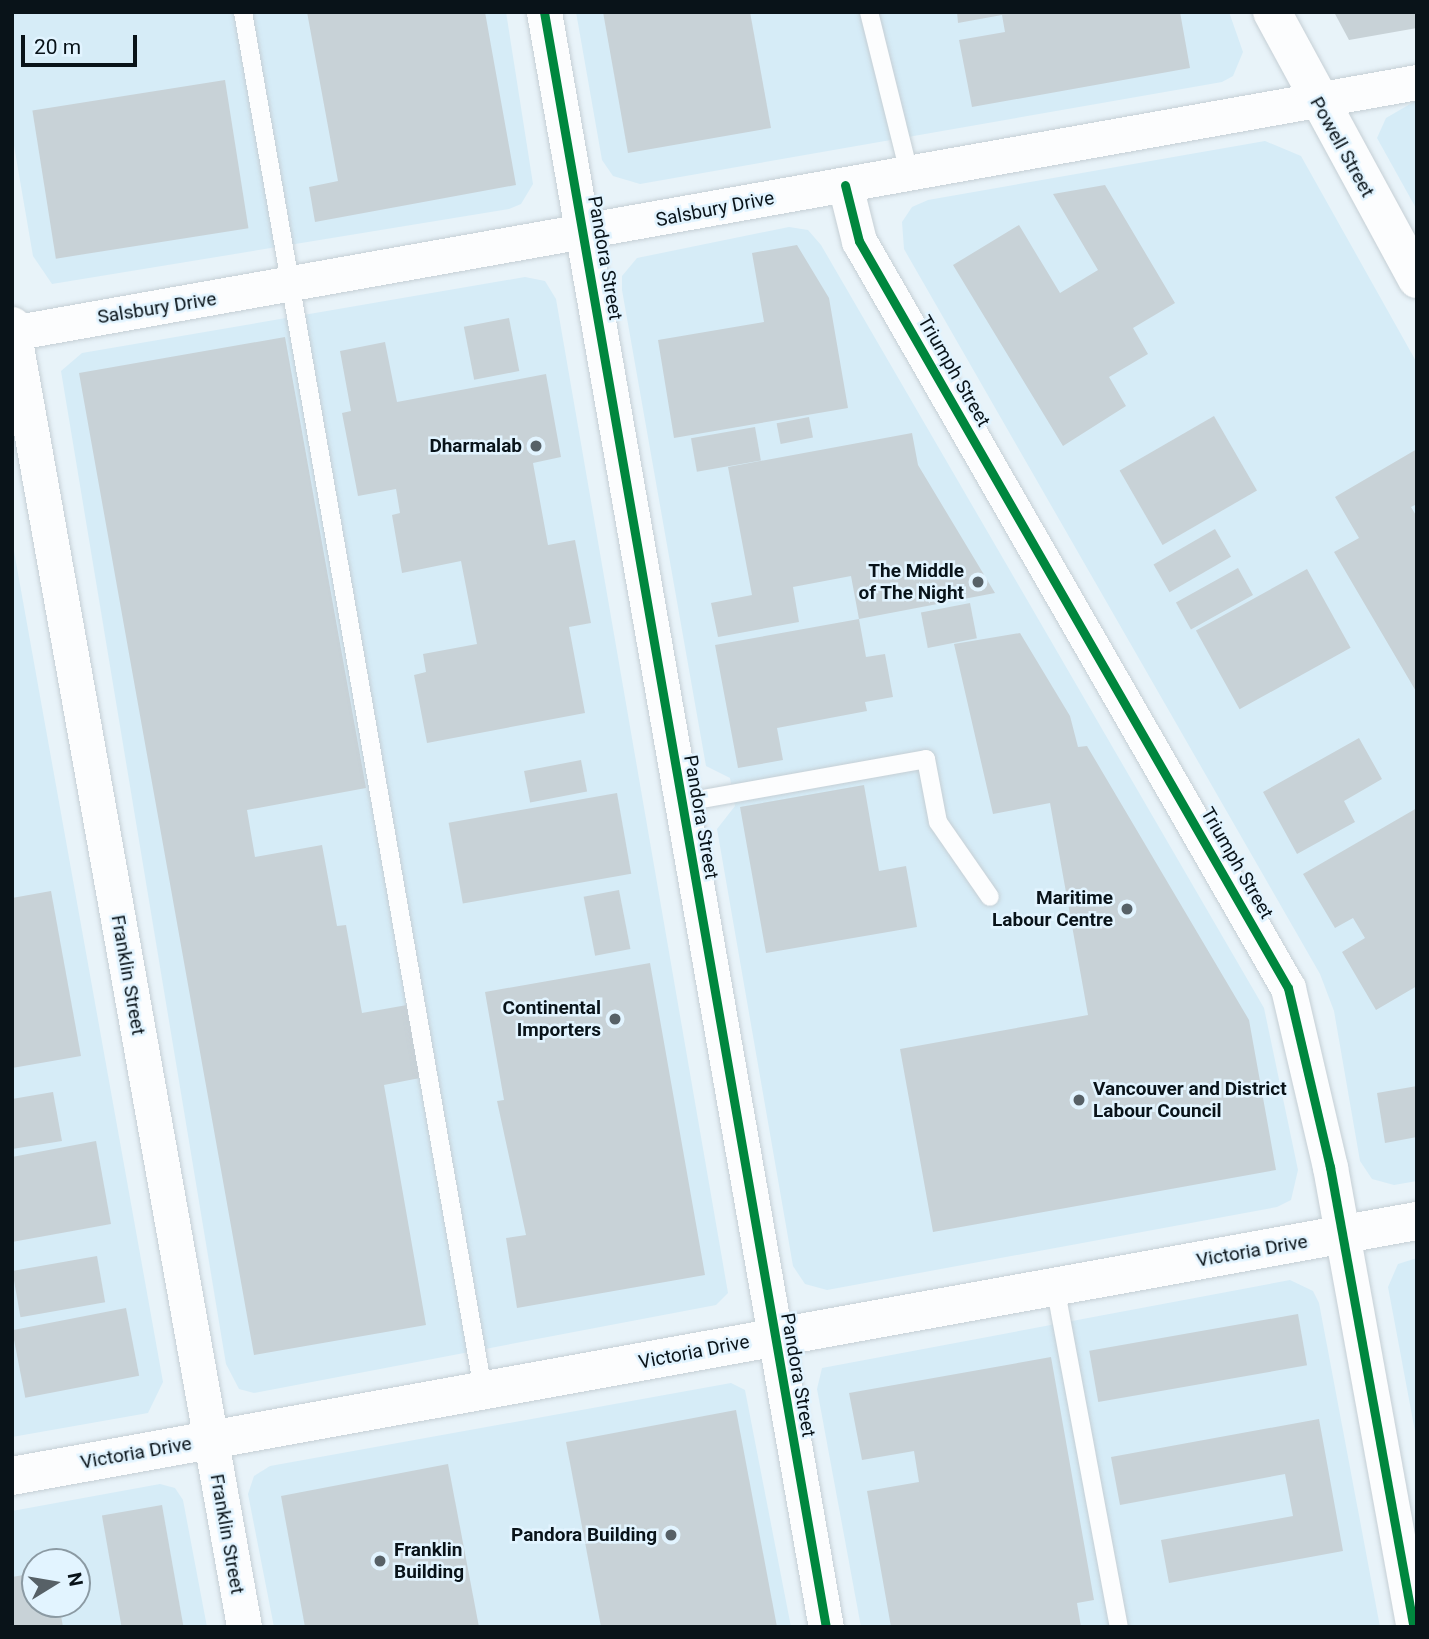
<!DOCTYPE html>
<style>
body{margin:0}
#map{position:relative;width:1429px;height:1639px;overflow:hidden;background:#e8f3f9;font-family:Roboto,sans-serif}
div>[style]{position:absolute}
.built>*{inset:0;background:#d6ecf7}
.building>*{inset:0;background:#c8d2d7;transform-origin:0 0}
.roads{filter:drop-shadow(0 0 2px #c5cfd5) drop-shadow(0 0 2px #c5cfd5)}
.service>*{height:18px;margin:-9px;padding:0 9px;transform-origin:9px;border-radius:9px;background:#fcfdfe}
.minor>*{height:35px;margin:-17.5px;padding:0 17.5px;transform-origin:17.5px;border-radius:17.5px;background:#fcfdfe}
.tertiary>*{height:38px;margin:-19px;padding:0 19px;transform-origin:19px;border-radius:19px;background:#fcfdfe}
.secondary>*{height:38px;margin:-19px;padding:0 19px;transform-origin:19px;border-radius:19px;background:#fcfdfe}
.cycleway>*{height:9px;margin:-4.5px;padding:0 4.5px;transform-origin:4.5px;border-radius:4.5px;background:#00873e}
.dots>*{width:19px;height:19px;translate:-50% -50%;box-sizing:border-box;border:4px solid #e2f4ff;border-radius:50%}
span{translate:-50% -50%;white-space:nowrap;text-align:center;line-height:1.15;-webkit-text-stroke:5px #e2f4ff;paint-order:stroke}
.street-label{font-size:19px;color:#091319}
.poi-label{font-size:19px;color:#091319;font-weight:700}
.right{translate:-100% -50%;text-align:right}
.left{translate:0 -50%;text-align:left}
.frame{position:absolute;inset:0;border:14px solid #091319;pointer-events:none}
.north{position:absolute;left:21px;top:1548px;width:70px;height:70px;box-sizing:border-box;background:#e2f4ff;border:2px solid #8b9aa3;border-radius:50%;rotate:79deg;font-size:19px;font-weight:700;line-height:28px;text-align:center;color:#091319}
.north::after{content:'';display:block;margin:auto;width:24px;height:32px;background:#576167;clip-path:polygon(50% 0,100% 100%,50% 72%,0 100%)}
.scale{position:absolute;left:21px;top:35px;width:116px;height:32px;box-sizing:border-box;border:4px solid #091319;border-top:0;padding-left:9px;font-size:21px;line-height:24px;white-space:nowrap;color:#091319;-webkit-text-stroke:5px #e2f4ff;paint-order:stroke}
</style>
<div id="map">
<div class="built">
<div style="clip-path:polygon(12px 12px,506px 12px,533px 184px,521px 204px,509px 209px,52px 284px,33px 256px,12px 134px)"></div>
<div style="clip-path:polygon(576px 12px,1229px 12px,1243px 52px,1233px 76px,1222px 82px,640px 184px,613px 176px,602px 160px)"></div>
<div style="clip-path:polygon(1417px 100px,1417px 210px,1377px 138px,1386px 118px)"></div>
<div style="clip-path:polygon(1265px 141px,1301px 156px,1417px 363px,1417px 1181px,1394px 1185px,1372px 1179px,1360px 1161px,1334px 1011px,1320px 974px,904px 249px,902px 222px,912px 207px,928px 200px)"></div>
<div style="clip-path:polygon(789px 227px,808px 230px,821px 245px,1264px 1008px,1298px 1170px,1291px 1200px,1277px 1207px,827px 1290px,805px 1284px,793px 1266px,717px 829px,735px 806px,730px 778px,706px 766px,622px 290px,622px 276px,637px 258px)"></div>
<div style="clip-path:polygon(525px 277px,545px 281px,556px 299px,728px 1293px,716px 1305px,254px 1393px,239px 1389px,226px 1364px,61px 371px,82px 353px)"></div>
<div style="clip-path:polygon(12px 540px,163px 1382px,148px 1413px,12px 1437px)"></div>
<div style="clip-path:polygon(1417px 1258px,1417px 1442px,1388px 1287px,1398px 1264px)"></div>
<div style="clip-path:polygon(1290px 1280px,1313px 1291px,1319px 1303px,1380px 1627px,861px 1627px,817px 1389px,822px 1368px)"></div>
<div style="clip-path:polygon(731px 1383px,745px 1390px,791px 1627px,274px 1627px,248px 1494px,254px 1476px,270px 1466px)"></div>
<div style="clip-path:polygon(evenodd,160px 1484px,175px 1488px,183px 1500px,207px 1627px,12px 1627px,12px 1511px,160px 1484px,35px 1562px,77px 1562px,77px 1604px,35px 1604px,35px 1562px)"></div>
</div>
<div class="building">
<div style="clip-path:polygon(307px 12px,485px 12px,516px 185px,315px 222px,309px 187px,338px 181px)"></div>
<div style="clip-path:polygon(603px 12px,750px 12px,771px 128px,628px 153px)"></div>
<div style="clip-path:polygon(957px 12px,1180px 12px,1190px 68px,972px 107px,959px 40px,1005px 32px,1002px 15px,958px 23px)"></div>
<div style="clip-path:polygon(1334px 12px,1417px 12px,1417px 28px,1349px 40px)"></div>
<div style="left:225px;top:80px;width:150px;height:195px;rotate:81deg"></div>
<div style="clip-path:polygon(1105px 185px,1175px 303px,1133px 328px,1148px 354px,1109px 377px,1126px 406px,1063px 446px,953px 265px,1019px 225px,1060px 293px,1098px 270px,1053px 194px)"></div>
<div style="clip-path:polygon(797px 245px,829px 298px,848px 408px,674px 438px,658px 340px,764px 322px,752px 253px)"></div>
<div style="left:509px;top:318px;width:54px;height:46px;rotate:79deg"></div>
<div style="clip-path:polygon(285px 337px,366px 788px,247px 810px,255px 857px,322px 845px,337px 926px,346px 925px,362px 1013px,407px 1005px,420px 1078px,384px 1085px,426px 1325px,254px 1355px,79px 373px)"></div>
<div style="clip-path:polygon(385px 342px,397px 402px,546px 374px,561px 457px,533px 463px,548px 545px,575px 540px,591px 623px,569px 627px,585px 713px,427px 743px,414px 675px,426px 672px,423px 654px,477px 644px,461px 561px,402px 573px,392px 515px,400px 513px,396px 489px,358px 496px,342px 413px,351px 411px,340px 351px)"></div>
<div style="left:1214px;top:416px;width:86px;height:109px;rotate:60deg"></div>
<div style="left:809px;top:417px;width:21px;height:33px;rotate:79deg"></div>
<div style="left:755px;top:427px;width:34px;height:65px;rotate:80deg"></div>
<div style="clip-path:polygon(912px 433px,918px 465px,995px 593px,859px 619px,851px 576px,793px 587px,799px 622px,718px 637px,711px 603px,752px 595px,728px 467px)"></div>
<div style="clip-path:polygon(1417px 449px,1417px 504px,1411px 507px,1417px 517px,1417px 693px,1334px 552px,1359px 538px,1335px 497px)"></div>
<div style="left:1215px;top:529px;width:32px;height:71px;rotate:60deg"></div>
<div style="left:1238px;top:568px;width:31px;height:71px;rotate:61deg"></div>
<div style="left:1307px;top:569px;width:90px;height:127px;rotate:61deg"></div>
<div style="left:970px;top:603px;width:36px;height:50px;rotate:79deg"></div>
<div style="clip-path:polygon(859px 619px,866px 657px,885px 654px,893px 697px,865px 702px,867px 711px,777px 728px,783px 760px,738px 768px,715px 645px)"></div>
<div style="clip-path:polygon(1020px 633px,1070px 716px,1078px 747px,1087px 746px,1249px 1020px,1276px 1170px,933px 1232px,900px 1049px,1088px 1015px,1050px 803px,993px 814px,954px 644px)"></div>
<div style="clip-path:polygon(1359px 738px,1382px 779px,1344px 801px,1355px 822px,1297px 854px,1263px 792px)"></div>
<div style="left:581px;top:760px;width:32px;height:58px;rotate:79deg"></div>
<div style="clip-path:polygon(864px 785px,879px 871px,906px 866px,917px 927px,766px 953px,740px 807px)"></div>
<div style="left:617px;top:793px;width:82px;height:171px;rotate:80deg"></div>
<div style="clip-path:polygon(1417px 808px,1417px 986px,1376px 1010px,1342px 952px,1365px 938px,1353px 918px,1335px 928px,1303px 874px)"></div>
<div style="left:619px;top:890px;width:60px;height:36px;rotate:79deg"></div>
<div style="clip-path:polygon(51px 891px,81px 1056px,12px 1068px,12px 898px)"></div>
<div style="clip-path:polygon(650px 963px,705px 1275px,517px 1308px,506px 1238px,526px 1235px,497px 1101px,504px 1100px,485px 992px)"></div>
<div style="clip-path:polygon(1417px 1086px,1417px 1137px,1385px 1143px,1377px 1093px)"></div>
<div style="clip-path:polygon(53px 1092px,62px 1141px,12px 1149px,12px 1099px)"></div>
<div style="clip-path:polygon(96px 1141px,111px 1224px,12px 1242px,12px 1157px)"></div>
<div style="left:97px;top:1256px;width:47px;height:86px;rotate:80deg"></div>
<div style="left:126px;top:1308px;width:69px;height:116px;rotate:79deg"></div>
<div style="left:1298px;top:1314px;width:52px;height:212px;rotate:80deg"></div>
<div style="clip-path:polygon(1051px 1357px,1094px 1600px,1077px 1603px,1081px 1627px,891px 1627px,867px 1491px,919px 1482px,914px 1451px,862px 1460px,849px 1393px)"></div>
<div style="clip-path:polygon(736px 1410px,777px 1627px,601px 1627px,566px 1442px)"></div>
<div style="clip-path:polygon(1319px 1419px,1343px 1551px,1169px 1583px,1161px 1540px,1293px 1516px,1285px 1474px,1120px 1505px,1111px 1457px)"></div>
<div style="clip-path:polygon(448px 1464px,479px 1627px,305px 1627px,281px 1496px)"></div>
<div style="left:162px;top:1505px;width:124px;height:61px;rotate:80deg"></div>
<div style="clip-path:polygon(35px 1573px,35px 1604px,59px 1604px,63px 1627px,12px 1627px,12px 1577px)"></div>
</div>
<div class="roads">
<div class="service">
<div style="left:243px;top:12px;width:1399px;rotate:80.12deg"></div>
<div style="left:869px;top:12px;width:166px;rotate:76deg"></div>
<div style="left:680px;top:803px;width:250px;rotate:-10.1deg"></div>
<div style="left:926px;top:759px;width:64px;rotate:79.2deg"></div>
<div style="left:938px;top:822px;width:91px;rotate:55.3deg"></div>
<div style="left:1055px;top:1286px;width:347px;rotate:79.4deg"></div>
</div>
<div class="minor">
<div style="left:544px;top:12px;width:1639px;rotate:80.1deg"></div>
<div style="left:845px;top:185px;width:58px;rotate:76deg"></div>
<div style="left:859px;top:241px;width:861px;rotate:60.13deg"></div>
<div style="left:1288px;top:988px;width:184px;rotate:76.8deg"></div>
<div style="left:1330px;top:1167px;width:468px;rotate:79.7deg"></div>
<div style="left:12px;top:324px;width:1323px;rotate:79.9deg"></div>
<div style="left:12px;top:333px;width:1427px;rotate:-10.13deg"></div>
</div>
<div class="tertiary">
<div style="left:12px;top:1476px;width:1428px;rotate:-10.29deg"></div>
</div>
<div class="secondary">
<div style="left:1272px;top:12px;width:304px;rotate:61.5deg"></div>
</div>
</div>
<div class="cycleway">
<div style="left:544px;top:12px;width:1639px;rotate:80.1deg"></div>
<div style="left:845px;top:185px;width:58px;rotate:76deg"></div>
<div style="left:859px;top:241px;width:861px;rotate:60.13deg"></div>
<div style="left:1288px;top:988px;width:184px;rotate:76.8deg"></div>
<div style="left:1330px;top:1167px;width:468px;rotate:79.7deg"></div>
</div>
<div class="dots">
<div style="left:536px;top:446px;background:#576167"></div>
<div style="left:978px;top:582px;background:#576167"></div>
<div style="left:1127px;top:909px;background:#576167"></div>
<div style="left:615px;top:1019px;background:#576167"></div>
<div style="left:1079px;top:1100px;background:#576167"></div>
<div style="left:671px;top:1535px;background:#576167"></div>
<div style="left:380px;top:1561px;background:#576167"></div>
</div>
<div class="street-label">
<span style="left:1342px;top:147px;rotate:61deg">Powell Street</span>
<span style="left:715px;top:209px;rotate:-11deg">Salsbury Drive</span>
<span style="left:605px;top:258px;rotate:80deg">Pandora Street</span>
<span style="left:157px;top:308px;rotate:-9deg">Salsbury Drive</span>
<span style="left:954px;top:371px;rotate:60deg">Triumph Street</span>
<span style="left:701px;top:817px;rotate:80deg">Pandora Street</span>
<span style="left:1237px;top:863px;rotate:60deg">Triumph Street</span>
<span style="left:128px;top:975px;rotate:80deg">Franklin Street</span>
<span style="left:1252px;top:1251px;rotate:-10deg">Victoria Drive</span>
<span style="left:694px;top:1352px;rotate:-11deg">Victoria Drive</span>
<span style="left:798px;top:1375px;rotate:80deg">Pandora Street</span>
<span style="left:136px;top:1453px;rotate:-10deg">Victoria Drive</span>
<span style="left:227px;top:1534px;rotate:80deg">Franklin Street</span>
</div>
<div class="poi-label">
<span class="right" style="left:522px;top:446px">Dharmalab</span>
<span class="right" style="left:964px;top:582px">The Middle<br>of The Night</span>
<span class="right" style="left:1113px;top:909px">Maritime<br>Labour Centre</span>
<span class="right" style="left:601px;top:1019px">Continental<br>Importers</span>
<span class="left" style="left:1093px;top:1100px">Vancouver and District<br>Labour Council</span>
<span class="right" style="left:657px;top:1535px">Pandora Building</span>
<span class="left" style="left:394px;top:1561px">Franklin<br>Building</span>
</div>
<div class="frame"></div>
<div class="north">N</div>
<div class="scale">20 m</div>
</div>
